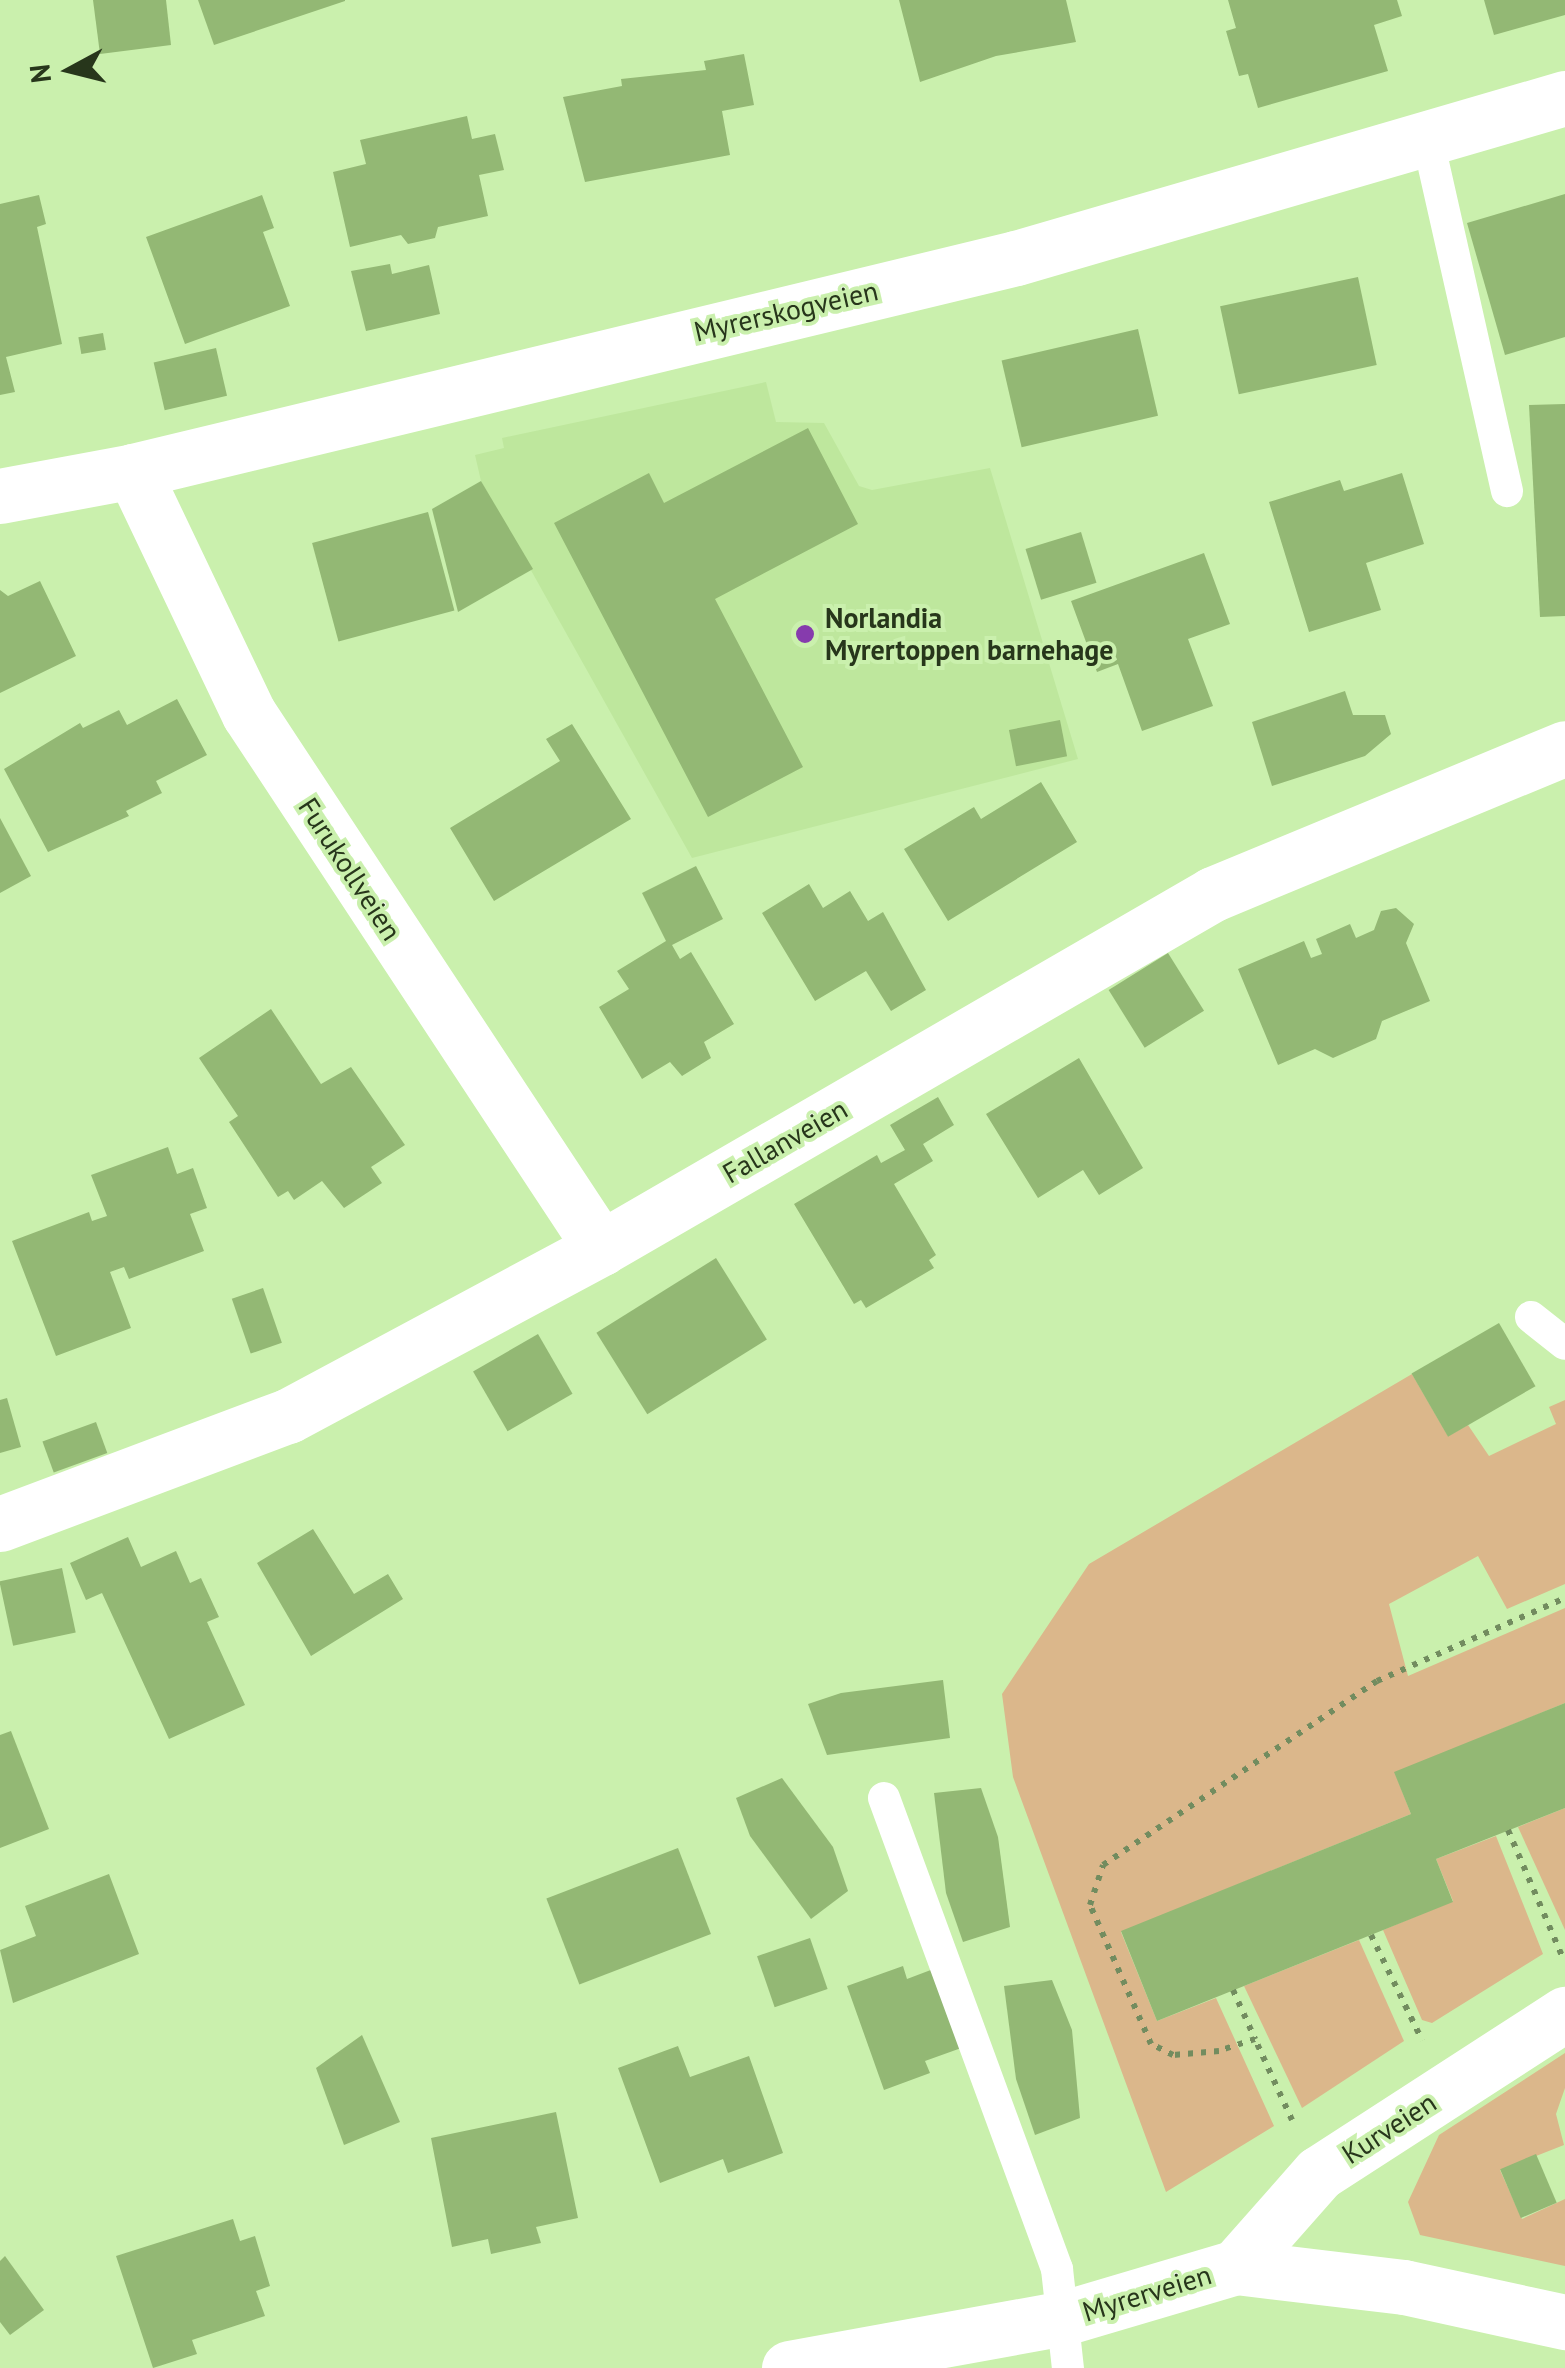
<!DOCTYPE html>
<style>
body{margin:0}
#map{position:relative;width:1565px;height:2368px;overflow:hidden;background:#caf0ad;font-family:"PT Sans",sans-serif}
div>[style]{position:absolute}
.built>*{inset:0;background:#bee79d}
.green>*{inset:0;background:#dbb78b}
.building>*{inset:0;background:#93b874;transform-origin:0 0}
.path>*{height:6px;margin-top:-3px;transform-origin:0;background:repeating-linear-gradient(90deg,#728c5f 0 5px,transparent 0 13px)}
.service>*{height:32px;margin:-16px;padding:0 16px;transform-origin:16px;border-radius:16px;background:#fff}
.minor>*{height:55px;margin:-27.5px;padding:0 27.5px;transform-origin:27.5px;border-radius:27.5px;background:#fff}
.tertiary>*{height:55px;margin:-27.5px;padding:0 27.5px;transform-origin:27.5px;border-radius:27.5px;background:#fff}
.dots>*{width:28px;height:28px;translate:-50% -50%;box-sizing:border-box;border:5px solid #caf0ad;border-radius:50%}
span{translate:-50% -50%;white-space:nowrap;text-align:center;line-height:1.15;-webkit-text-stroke:8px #caf0ad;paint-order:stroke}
.street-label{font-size:28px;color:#27361b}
.poi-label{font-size:28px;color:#27361b;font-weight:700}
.left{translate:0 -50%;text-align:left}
.north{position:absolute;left:20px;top:20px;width:100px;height:100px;-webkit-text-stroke:8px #caf0ad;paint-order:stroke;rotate:263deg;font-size:28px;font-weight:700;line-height:40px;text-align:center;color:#27361b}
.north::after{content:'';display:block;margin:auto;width:35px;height:45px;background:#27361b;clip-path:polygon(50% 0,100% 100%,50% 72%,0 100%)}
</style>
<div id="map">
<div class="built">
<div style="clip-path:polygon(766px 382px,776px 422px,824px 423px,859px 486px,872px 490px,990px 468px,1078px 759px,692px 858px,481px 481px,475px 455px,504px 448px,502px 438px)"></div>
</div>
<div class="green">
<div style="clip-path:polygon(1412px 1374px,1448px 1436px,1468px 1425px,1489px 1456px,1556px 1424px,1549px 1407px,1565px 1400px,1565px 1584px,1507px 1609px,1478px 1556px,1389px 1604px,1408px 1676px,1565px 1608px,1565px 1703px,1395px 1773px,1411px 1814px,1121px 1932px,1157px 2021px,1216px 1998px,1274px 2126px,1166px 2192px,1013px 1777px,1002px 1694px,1089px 1564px)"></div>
<div style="clip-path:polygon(1565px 1808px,1565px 1930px,1518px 1827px)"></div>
<div style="clip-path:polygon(1496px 1836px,1543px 1954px,1432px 2023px,1422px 2020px,1383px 1930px,1453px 1901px,1436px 1859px)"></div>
<div style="clip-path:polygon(1359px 1940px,1404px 2041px,1302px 2108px,1244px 1986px)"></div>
<div style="clip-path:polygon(1565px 2053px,1565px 2088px,1556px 2114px,1564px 2145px,1500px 2170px,1522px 2219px,1565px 2199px,1565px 2266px,1420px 2235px,1408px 2202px,1439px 2135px)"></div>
</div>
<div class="building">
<div style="clip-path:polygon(93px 0,166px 0,171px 45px,100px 54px)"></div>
<div style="clip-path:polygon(198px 0,345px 0,345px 1px,214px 45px)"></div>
<div style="clip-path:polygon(899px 0,1066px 0,1076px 42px,996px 56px,920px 82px)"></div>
<div style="clip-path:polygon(1228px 0,1397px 0,1402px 16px,1374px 25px,1388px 71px,1258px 108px,1248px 74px,1239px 76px,1226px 31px,1236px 28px)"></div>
<div style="clip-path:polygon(1484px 0,1565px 0,1565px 15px,1494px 35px)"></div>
<div style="clip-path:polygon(744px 54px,754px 105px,722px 111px,730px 155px,585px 182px,563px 97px,622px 86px,621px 79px,706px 70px,704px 61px)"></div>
<div style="clip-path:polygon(467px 116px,472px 139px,495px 134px,504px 170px,479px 175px,488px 216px,438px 227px,435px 238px,408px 244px,401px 235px,350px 247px,333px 172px,366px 164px,360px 140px)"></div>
<div style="clip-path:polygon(1565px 194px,1565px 337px,1505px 355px,1467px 223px)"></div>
<div style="clip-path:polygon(39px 195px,46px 224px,37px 227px,62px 344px,6px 357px,15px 392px,0 395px,0 204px)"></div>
<div style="clip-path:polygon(262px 195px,274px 228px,263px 232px,290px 306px,185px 344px,146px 237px)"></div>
<div style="clip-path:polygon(390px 264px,392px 274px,429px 265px,440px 314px,366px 331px,351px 271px)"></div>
<div style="left:1358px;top:277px;width:90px;height:141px;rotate:78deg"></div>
<div style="left:1138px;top:329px;width:89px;height:140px;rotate:77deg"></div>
<div style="left:103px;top:333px;width:17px;height:25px;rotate:80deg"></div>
<div style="left:216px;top:348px;width:49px;height:64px;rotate:77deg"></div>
<div style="clip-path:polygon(1565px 404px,1565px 616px,1540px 617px,1529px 405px)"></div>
<div style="clip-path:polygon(808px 428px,858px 524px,715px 599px,803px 767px,708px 817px,554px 523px,649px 473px,664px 503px)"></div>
<div style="clip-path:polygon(1402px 473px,1424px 544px,1366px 563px,1381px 610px,1309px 632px,1269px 502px,1340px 480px,1344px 491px)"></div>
<div style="clip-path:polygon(481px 481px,533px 569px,458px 612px,432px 509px)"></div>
<div style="left:428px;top:512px;width:102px;height:120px;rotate:75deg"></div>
<div style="left:1081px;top:532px;width:53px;height:58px;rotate:73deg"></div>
<div style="clip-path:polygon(1204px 553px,1230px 624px,1188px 639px,1213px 706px,1142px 731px,1118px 664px,1097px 672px,1071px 601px)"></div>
<div style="clip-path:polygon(40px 581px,76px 656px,0 693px,0 590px,8px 596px)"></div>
<div style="clip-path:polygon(1345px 691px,1353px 715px,1385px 715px,1391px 734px,1365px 756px,1272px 786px,1252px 722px)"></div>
<div style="clip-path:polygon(177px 699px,207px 755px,156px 781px,162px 793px,126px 811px,129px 816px,48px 852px,4px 769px,80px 723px,83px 728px,119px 710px,127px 725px)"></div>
<div style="left:1060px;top:720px;width:37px;height:52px;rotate:79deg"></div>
<div style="clip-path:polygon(572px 724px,631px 819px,494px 901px,450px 828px,560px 761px,546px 739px)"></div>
<div style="clip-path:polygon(1041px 782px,1077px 842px,948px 921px,904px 849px,974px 807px,981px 819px)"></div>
<div style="clip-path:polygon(0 818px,31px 876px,0 893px)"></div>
<div style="clip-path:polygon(696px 866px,723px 919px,672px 945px,680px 959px,691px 952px,734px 1024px,704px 1042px,711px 1058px,682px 1076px,670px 1062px,642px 1079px,599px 1007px,629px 989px,617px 971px,666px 941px,642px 893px)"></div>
<div style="clip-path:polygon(809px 884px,823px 908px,850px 891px,868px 921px,883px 912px,926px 990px,891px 1011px,866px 971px,815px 1001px,762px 913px)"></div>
<div style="clip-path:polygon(1396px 908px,1414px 924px,1406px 943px,1430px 1001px,1382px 1021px,1376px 1039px,1333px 1058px,1315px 1049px,1278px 1065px,1238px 969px,1304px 941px,1311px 958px,1322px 954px,1316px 939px,1350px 924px,1356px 938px,1374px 930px,1381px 911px)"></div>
<div style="left:1168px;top:953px;width:68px;height:70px;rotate:58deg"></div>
<div style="clip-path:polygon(271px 1009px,321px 1084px,351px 1067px,405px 1145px,371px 1167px,382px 1183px,344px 1208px,322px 1181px,294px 1200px,288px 1191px,278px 1197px,229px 1122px,238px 1116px,199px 1058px)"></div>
<div style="clip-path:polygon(1079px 1058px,1143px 1168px,1099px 1195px,1083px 1170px,1038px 1198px,986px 1114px)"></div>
<div style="clip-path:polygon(938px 1097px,954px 1125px,923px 1144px,933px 1161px,894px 1184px,936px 1255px,929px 1260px,934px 1268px,866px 1308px,861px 1300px,854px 1304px,794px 1204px,877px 1155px,881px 1163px,905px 1150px,890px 1125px)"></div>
<div style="clip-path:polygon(168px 1147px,177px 1174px,193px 1168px,207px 1208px,190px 1214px,204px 1251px,129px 1279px,124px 1267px,110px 1272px,131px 1328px,56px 1356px,12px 1241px,89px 1212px,92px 1221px,107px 1216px,91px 1175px)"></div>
<div style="left:716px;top:1258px;width:96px;height:141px;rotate:58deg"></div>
<div style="left:263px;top:1288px;width:58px;height:33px;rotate:71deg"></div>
<div style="left:1499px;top:1323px;width:73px;height:101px;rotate:60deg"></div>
<div style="left:538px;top:1334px;width:69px;height:75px;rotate:60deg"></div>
<div style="clip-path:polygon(7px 1398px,21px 1447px,0 1453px,0 1400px)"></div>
<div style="left:96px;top:1422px;width:33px;height:57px;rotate:70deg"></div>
<div style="clip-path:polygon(313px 1529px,354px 1594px,388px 1574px,403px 1599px,311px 1656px,257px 1563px)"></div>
<div style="clip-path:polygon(128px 1537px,141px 1567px,176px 1551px,190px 1583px,201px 1578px,219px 1617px,207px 1622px,245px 1705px,169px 1739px,102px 1593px,86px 1600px,70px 1563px)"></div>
<div style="left:62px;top:1568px;width:66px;height:64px;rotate:78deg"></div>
<div style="clip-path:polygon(943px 1680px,950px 1738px,827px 1755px,808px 1704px,841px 1693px)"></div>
<div style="clip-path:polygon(1565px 1703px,1565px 1808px,1436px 1859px,1453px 1902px,1157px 2021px,1121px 1931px,1411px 1814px,1394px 1772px)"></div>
<div style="clip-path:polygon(11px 1731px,49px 1829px,0 1848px,0 1735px)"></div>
<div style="clip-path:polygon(782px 1778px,833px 1847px,848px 1891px,811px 1919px,750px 1836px,736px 1798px)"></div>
<div style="clip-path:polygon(981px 1788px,998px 1837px,1010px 1927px,963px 1942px,946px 1893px,934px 1793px)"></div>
<div style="left:678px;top:1848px;width:92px;height:141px;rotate:69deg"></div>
<div style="clip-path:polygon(109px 1874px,139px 1954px,13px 2003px,0 1950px,36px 1936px,25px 1906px)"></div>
<div style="left:810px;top:1938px;width:54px;height:56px;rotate:71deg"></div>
<div style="clip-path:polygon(903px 1966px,907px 1979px,936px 1968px,964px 2047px,925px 2061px,930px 2073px,884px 2090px,847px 1986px)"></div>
<div style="clip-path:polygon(1052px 1980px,1072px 2030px,1080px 2118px,1035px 2135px,1016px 2079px,1004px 1986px)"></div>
<div style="clip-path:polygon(362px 2035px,400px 2122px,344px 2145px,316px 2068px)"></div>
<div style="clip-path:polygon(678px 2046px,690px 2077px,749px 2056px,783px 2153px,728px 2173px,723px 2159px,660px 2183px,618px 2068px)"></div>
<div style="clip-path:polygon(556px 2112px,578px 2218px,536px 2227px,541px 2243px,491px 2254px,488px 2239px,452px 2247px,431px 2138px)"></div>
<div style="left:1536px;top:2154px;width:53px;height:39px;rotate:67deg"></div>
<div style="clip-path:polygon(233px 2219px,240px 2241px,255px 2236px,270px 2286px,256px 2291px,265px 2316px,192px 2340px,197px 2354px,153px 2368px,116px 2256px)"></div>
<div style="clip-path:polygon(5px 2256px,44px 2310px,10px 2335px,0 2322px,0 2261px)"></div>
</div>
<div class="path">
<div style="left:1508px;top:1830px;width:137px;rotate:66.8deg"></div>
<div style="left:1371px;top:1935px;width:117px;rotate:64.1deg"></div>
<div style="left:1233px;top:1990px;width:54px;rotate:65.8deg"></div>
<div style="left:1292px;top:2120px;width:89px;rotate:-114.6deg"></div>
<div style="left:1255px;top:2039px;width:38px;rotate:162deg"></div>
<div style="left:1219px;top:2051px;width:46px;rotate:175deg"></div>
<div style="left:1173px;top:2055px;width:25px;rotate:-153deg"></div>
<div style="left:1151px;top:2044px;width:152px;rotate:-113.7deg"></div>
<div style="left:1090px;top:1905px;width:42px;rotate:-72deg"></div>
<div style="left:1103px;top:1865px;width:330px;rotate:-33.9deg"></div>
<div style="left:1377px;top:1681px;width:206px;rotate:-23.8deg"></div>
</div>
<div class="service">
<div style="left:1427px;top:136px;width:364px;rotate:77.3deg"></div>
<div style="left:1531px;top:1317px;width:43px;rotate:38.5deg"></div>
<div style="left:884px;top:1798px;width:502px;rotate:69.83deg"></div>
<div style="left:1057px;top:2269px;width:100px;rotate:83.7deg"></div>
</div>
<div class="minor">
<div style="left:133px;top:471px;width:269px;rotate:64.5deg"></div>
<div style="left:249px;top:714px;width:640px;rotate:56.61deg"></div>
<div style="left:0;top:1524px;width:308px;rotate:-20.6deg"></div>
<div style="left:288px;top:1416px;width:355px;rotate:-28.2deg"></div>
<div style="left:601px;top:1248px;width:707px;rotate:-30.05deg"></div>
<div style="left:1213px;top:894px;width:381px;rotate:-22.5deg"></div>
<div style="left:1236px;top:2267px;width:125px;rotate:-48.6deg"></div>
<div style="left:1319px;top:2173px;width:293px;rotate:-32.9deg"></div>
<div style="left:789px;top:2368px;width:280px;rotate:-10.3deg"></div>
<div style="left:1064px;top:2318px;width:179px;rotate:-16.5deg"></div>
<div style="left:1236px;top:2267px;width:169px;rotate:6.8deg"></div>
<div style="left:1404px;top:2287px;width:165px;rotate:12.3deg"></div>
</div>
<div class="tertiary">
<div style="left:0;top:496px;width:135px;rotate:-10.6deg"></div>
<div style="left:133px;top:471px;width:908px;rotate:-13.56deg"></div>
<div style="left:1016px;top:258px;width:572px;rotate:-16.25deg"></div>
</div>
<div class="dots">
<div style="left:805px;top:634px;background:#863bad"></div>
</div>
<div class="street-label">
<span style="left:786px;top:311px;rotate:-13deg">Myrerskogveien</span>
<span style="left:350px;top:869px;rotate:57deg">Furukollveien</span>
<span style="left:785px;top:1141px;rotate:-30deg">Fallanveien</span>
<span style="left:1389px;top:2128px;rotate:-33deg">Kurveien</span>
<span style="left:1147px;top:2293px;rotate:-17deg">Myrerveien</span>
</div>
<div class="poi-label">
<span class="left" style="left:825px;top:634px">Norlandia<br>Myrertoppen barnehage</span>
</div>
<div class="north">N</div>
</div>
